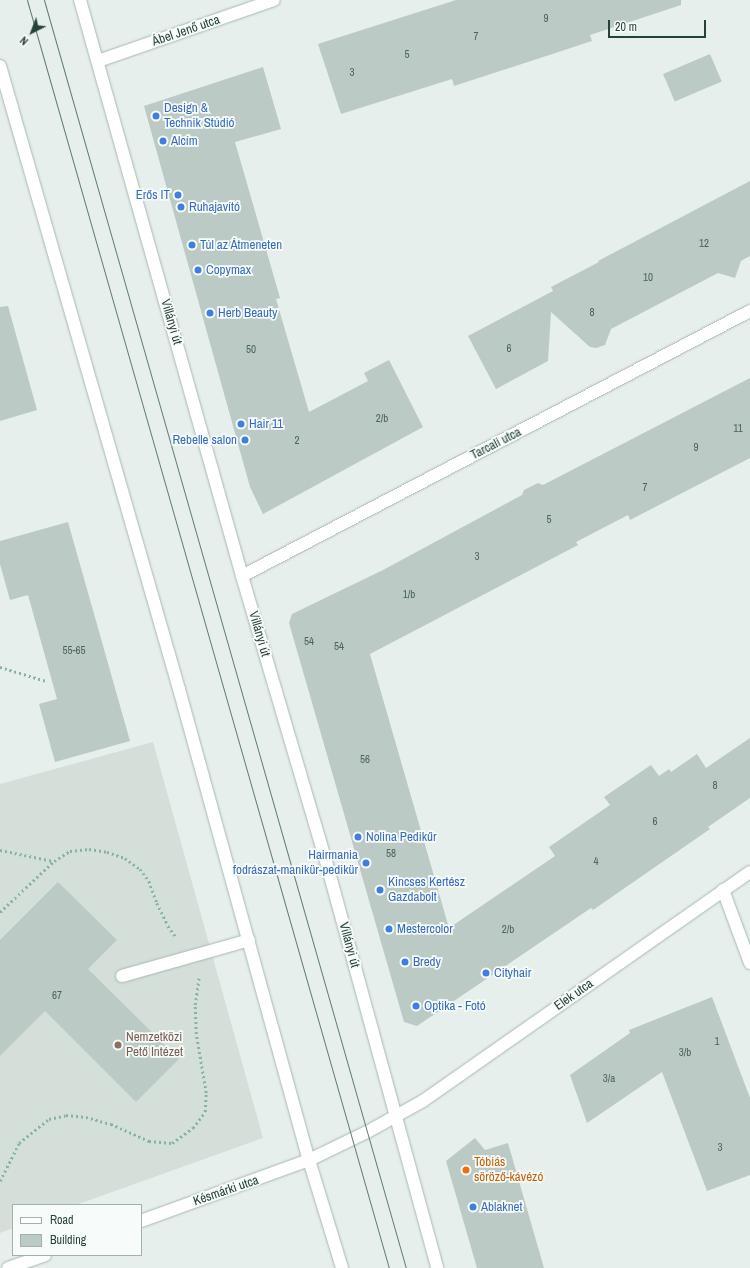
<!DOCTYPE html>
<meta charset="utf-8">
<style>
body{margin:0}
#map{position:relative;width:750px;height:1268px;overflow:hidden;background:#e6efeb;font-family:"Archivo Narrow",sans-serif}
div>[style]{position:absolute}
.built>*{inset:0;background:#d4dfda}
.building>*{inset:0;background:#bbcac4;transform-origin:0 0}
.path>*{height:2.5px;margin-top:-1.25px;transform-origin:0;background:repeating-linear-gradient(90deg,#86b3a5 0 2px,transparent 0 5px)}
.roads{filter:drop-shadow(0 0 1px #a8b8b2) drop-shadow(0 0 1px #a8b8b2)}
.service>*{height:12px;margin:-6px;padding:0 6px;transform-origin:6px;border-radius:6px;background:#fff}
.minor>*{height:12px;margin:-6px;padding:0 6px;transform-origin:6px;border-radius:6px;background:#fff}
.tertiary>*{height:12px;margin:-6px;padding:0 6px;transform-origin:6px;border-radius:6px;background:#fff}
.tram>*{height:1px;margin:-0.5px;padding:0 0.5px;transform-origin:0.5px;border-radius:0.5px;background:#5f7d75}
.dots>*{width:11px;height:11px;translate:-50% -50%;box-sizing:border-box;border:2px solid #f7fbf9;border-radius:50%}
span{translate:-50% -50%;white-space:nowrap;text-align:center;line-height:1.15;-webkit-text-stroke:3.5px #f7fbf9;paint-order:stroke}
.number-label{font-size:11px;color:#4a645c}
.number-label span{-webkit-text-stroke-width:0}
.street-label{font-size:13px;color:#24423a}
.shop-label{font-size:13px;color:#366cbe}
.left{translate:0 -50%;text-align:left}
.right{translate:-100% -50%;text-align:right}
.education-label{font-size:13px;color:#785e54}
.food-label{font-size:13px;color:#c56008}
.legend{position:absolute;left:12px;top:1204px;width:130px;height:52px;box-sizing:border-box;background:#f7fbf9;border:1px solid #a3b1ad;margin:0;padding:5px 7px;list-style:none;font-size:12px;color:#24423a}
.legend li{display:flex;align-items:center;gap:8px;height:20px}
.legend b{width:20px;border:1px solid #a3b1ad}
.north{position:absolute;left:12px;top:12px;width:40px;height:40px;-webkit-text-stroke:3px #f7fbf9;paint-order:stroke;rotate:222deg;font-size:11px;font-weight:700;line-height:16px;text-align:center;color:#24423a}
.north::after{content:'';display:block;margin:auto;width:14px;height:18px;background:#24423a;clip-path:polygon(50% 0,100% 100%,50% 72%,0 100%)}
.scale{position:absolute;left:608px;top:20px;width:98px;height:18px;box-sizing:border-box;border:2px solid #24423a;border-top:0;padding-left:5px;font-size:12px;line-height:14px;white-space:nowrap;color:#24423a;-webkit-text-stroke:3px #f7fbf9;paint-order:stroke}
</style>
<div id="map">
<div class="built">
<div style="clip-path:polygon(153px 742px,263px 1138px,76px 1205px,13px 1205px,13px 1228px,0 1233px,0 784px)"></div>
</div>
<div class="building">
<div style="clip-path:polygon(456px 0,681px 0,681px 5px,590px 35px,592px 41px,454px 86px,452px 79px,341px 114px,318px 44px)"></div>
<div style="left:710px;top:54px;width:30px;height:51px;rotate:67deg"></div>
<div style="clip-path:polygon(263px 67px,281px 129px,235px 142px,280px 298px,276px 299px,309px 412px,368px 381px,364px 373px,389px 360px,423px 427px,263px 514px,250px 487px,144px 106px)"></div>
<div style="clip-path:polygon(750px 181px,750px 256px,741px 261px,735px 278px,718px 273px,611px 329px,605px 345px,596px 348px,590px 347px,551px 312px,548px 361px,496px 389px,468px 336px,553px 291px,551px 287px,599px 262px,598px 261px)"></div>
<div style="clip-path:polygon(8px 306px,37px 410px,0 421px,0 307px)"></div>
<div style="clip-path:polygon(750px 378px,750px 458px,630px 520px,628px 515px,576px 542px,578px 545px,370px 654px,449px 928px,555px 856px,549px 847px,610px 805px,604px 797px,651px 765px,659px 776px,669px 769px,671px 772px,697px 754px,706px 768px,750px 738px,750px 798px,708px 827px,710px 829px,593px 910px,591px 908px,417px 1026px,404px 1022px,289px 623px,292px 614px,383px 570px,522px 495px,524px 490px,538px 483px,543px 485px)"></div>
<div style="clip-path:polygon(68px 522px,130px 741px,55px 762px,39px 704px,57px 699px,28px 595px,10px 600px,0 564px,0 541px)"></div>
<div style="clip-path:polygon(58px 882px,117px 940px,88px 969px,179px 1059px,136px 1102px,45px 1011px,0 1056px,0 940px)"></div>
<div style="clip-path:polygon(712px 997px,750px 1098px,750px 1175px,707px 1191px,662px 1072px,587px 1123px,570px 1075px,630px 1033px,629px 1030px)"></div>
<div style="clip-path:polygon(475px 1138px,485px 1150px,508px 1143px,544px 1268px,477px 1268px,446px 1161px)"></div>
</div>
<div class="path">
<div style="left:0;top:667px;width:48px;rotate:16.9deg"></div>
<div style="left:0;top:850px;width:54px;rotate:11.7deg"></div>
<div style="left:0;top:912px;width:74px;rotate:-43.4deg"></div>
<div style="left:54px;top:861px;width:19px;rotate:-32deg"></div>
<div style="left:70px;top:851px;width:19px;rotate:-6deg"></div>
<div style="left:89px;top:849px;width:18px;rotate:9deg"></div>
<div style="left:107px;top:852px;width:19px;rotate:18deg"></div>
<div style="left:125px;top:858px;width:19px;rotate:36deg"></div>
<div style="left:140px;top:869px;width:15px;rotate:53deg"></div>
<div style="left:149px;top:881px;width:23px;rotate:70deg"></div>
<div style="left:157px;top:903px;width:25px;rotate:64deg"></div>
<div style="left:168px;top:926px;width:14px;rotate:54deg"></div>
<div style="left:0;top:1181px;width:42px;rotate:-63.4deg"></div>
<div style="left:19px;top:1143px;width:38px;rotate:-39deg"></div>
<div style="left:49px;top:1119px;width:17px;rotate:-13deg"></div>
<div style="left:66px;top:1115px;width:20px;rotate:6deg"></div>
<div style="left:86px;top:1117px;width:26px;rotate:16deg"></div>
<div style="left:111px;top:1124px;width:42px;rotate:24.1deg"></div>
<div style="left:149px;top:1141px;width:23px;rotate:5deg"></div>
<div style="left:172px;top:1143px;width:26px;rotate:-36deg"></div>
<div style="left:193px;top:1128px;width:20px;rotate:-53deg"></div>
<div style="left:205px;top:1112px;width:19px;rotate:-87deg"></div>
<div style="left:206px;top:1093px;width:60px;rotate:-99.6deg"></div>
<div style="left:196px;top:1034px;width:29px;rotate:-92deg"></div>
<div style="left:195px;top:1005px;width:27px;rotate:-82deg"></div>
</div>
<div class="roads">
<div class="service">
<div style="left:122px;top:976px;width:132px;rotate:-15.8deg"></div>
</div>
<div class="minor">
<div style="left:98px;top:61px;width:186px;rotate:-19.1deg"></div>
<div style="left:242px;top:576px;width:573px;rotate:-27.55deg"></div>
<div style="left:723px;top:890px;width:78px;rotate:69.7deg"></div>
<div style="left:141px;top:1221px;width:179px;rotate:-20deg"></div>
<div style="left:309px;top:1160px;width:64px;rotate:-25.8deg"></div>
<div style="left:367px;top:1132px;width:64px;rotate:-29deg"></div>
<div style="left:423px;top:1101px;width:399px;rotate:-35deg"></div>
<div style="left:8px;top:1268px;width:39px;rotate:-19deg"></div>
</div>
<div class="tertiary">
<div style="left:80px;top:0;width:598px;rotate:74.29deg"></div>
<div style="left:242px;top:576px;width:309px;rotate:73.6deg"></div>
<div style="left:329px;top:872px;width:410px;rotate:74.7deg"></div>
<div style="left:0;top:66px;width:648px;rotate:73.97deg"></div>
<div style="left:179px;top:689px;width:489px;rotate:74.6deg"></div>
<div style="left:309px;top:1160px;width:113px;rotate:73deg"></div>
</div>
</div>
<div class="tram">
<div style="left:27px;top:0;width:1319px;rotate:74.07deg"></div>
<div style="left:44px;top:0;width:1319px;rotate:74.07deg"></div>
</div>
<div class="dots">
<div style="left:156px;top:116px;background:#3f7fe0"></div>
<div style="left:163px;top:141px;background:#3f7fe0"></div>
<div style="left:178px;top:195px;background:#3f7fe0"></div>
<div style="left:181px;top:207px;background:#3f7fe0"></div>
<div style="left:192px;top:245px;background:#3f7fe0"></div>
<div style="left:198px;top:270px;background:#3f7fe0"></div>
<div style="left:210px;top:313px;background:#3f7fe0"></div>
<div style="left:241px;top:424px;background:#3f7fe0"></div>
<div style="left:245px;top:440px;background:#3f7fe0"></div>
<div style="left:358px;top:837px;background:#3f7fe0"></div>
<div style="left:366px;top:863px;background:#3f7fe0"></div>
<div style="left:380px;top:890px;background:#3f7fe0"></div>
<div style="left:389px;top:929px;background:#3f7fe0"></div>
<div style="left:405px;top:962px;background:#3f7fe0"></div>
<div style="left:486px;top:973px;background:#3f7fe0"></div>
<div style="left:416px;top:1006px;background:#3f7fe0"></div>
<div style="left:118px;top:1045px;background:#8d6e63"></div>
<div style="left:466px;top:1170px;background:#e8710a"></div>
<div style="left:473px;top:1207px;background:#3f7fe0"></div>
</div>
<div class="number-label">
<span style="left:546px;top:18px">9</span>
<span style="left:476px;top:36px">7</span>
<span style="left:407px;top:54px">5</span>
<span style="left:352px;top:72px">3</span>
<span style="left:704px;top:243px">12</span>
<span style="left:648px;top:277px">10</span>
<span style="left:592px;top:312px">8</span>
<span style="left:509px;top:348px">6</span>
<span style="left:251px;top:349px">50</span>
<span style="left:382px;top:418px">2/b</span>
<span style="left:738px;top:428px">11</span>
<span style="left:297px;top:440px">2</span>
<span style="left:696px;top:447px">9</span>
<span style="left:645px;top:487px">7</span>
<span style="left:549px;top:519px">5</span>
<span style="left:477px;top:556px">3</span>
<span style="left:409px;top:594px">1/b</span>
<span style="left:309px;top:641px">54</span>
<span style="left:339px;top:646px">54</span>
<span style="left:74px;top:650px">55-65</span>
<span style="left:365px;top:759px">56</span>
<span style="left:715px;top:785px">8</span>
<span style="left:655px;top:821px">6</span>
<span style="left:391px;top:853px">58</span>
<span style="left:596px;top:861px">4</span>
<span style="left:508px;top:929px">2/b</span>
<span style="left:57px;top:995px">67</span>
<span style="left:717px;top:1041px">1</span>
<span style="left:685px;top:1052px">3/b</span>
<span style="left:609px;top:1078px">3/a</span>
<span style="left:720px;top:1147px">3</span>
</div>
<div class="street-label">
<span style="left:186px;top:31px;rotate:-19deg">Ábel Jenő utca</span>
<span style="left:171px;top:322px;rotate:74deg">Villányi út</span>
<span style="left:496px;top:444px;rotate:-27deg">Tarcali utca</span>
<span style="left:259px;top:634px;rotate:74deg">Villányi út</span>
<span style="left:349px;top:945px;rotate:75deg">Villányi út</span>
<span style="left:574px;top:995px;rotate:-35deg">Elek utca</span>
<span style="left:226px;top:1191px;rotate:-19deg">Késmárki utca</span>
</div>
<div class="shop-label">
<span class="left" style="left:164px;top:116px">Design &amp;<br>Technik Stúdió</span>
<span class="left" style="left:171px;top:141px">Alcím</span>
<span class="right" style="left:170px;top:195px">Erős IT</span>
<span class="left" style="left:189px;top:207px">Ruhajavító</span>
<span class="left" style="left:200px;top:245px">Túl az Átmeneten</span>
<span class="left" style="left:206px;top:270px">Copymax</span>
<span class="left" style="left:218px;top:313px">Herb Beauty</span>
<span class="left" style="left:249px;top:424px">Hair 11</span>
<span class="right" style="left:237px;top:440px">Rebelle salon</span>
<span class="left" style="left:366px;top:837px">Nolina Pedikűr</span>
<span class="right" style="left:358px;top:863px">Hairmania<br>fodrászat-manikür-pedikür</span>
<span class="left" style="left:388px;top:890px">Kincses Kertész<br>Gazdabolt</span>
<span class="left" style="left:397px;top:929px">Mestercolor</span>
<span class="left" style="left:413px;top:962px">Bredy</span>
<span class="left" style="left:494px;top:973px">Cityhair</span>
<span class="left" style="left:424px;top:1006px">Optika - Fotó</span>
<span class="left" style="left:481px;top:1207px">Ablaknet</span>
</div>
<div class="education-label">
<span class="left" style="left:126px;top:1045px">Nemzetközi<br>Pető Intézet</span>
</div>
<div class="food-label">
<span class="left" style="left:474px;top:1170px">Tóbiás<br>söröző-kávézó</span>
</div>
<ul class="legend">
<li><b style="height:5px;background:#fff"></b>Road</li>
<li><b style="height:11px;background:#bbcac4"></b>Building</li>
</ul>
<div class="north">N</div>
<div class="scale">20 m</div>
</div>
